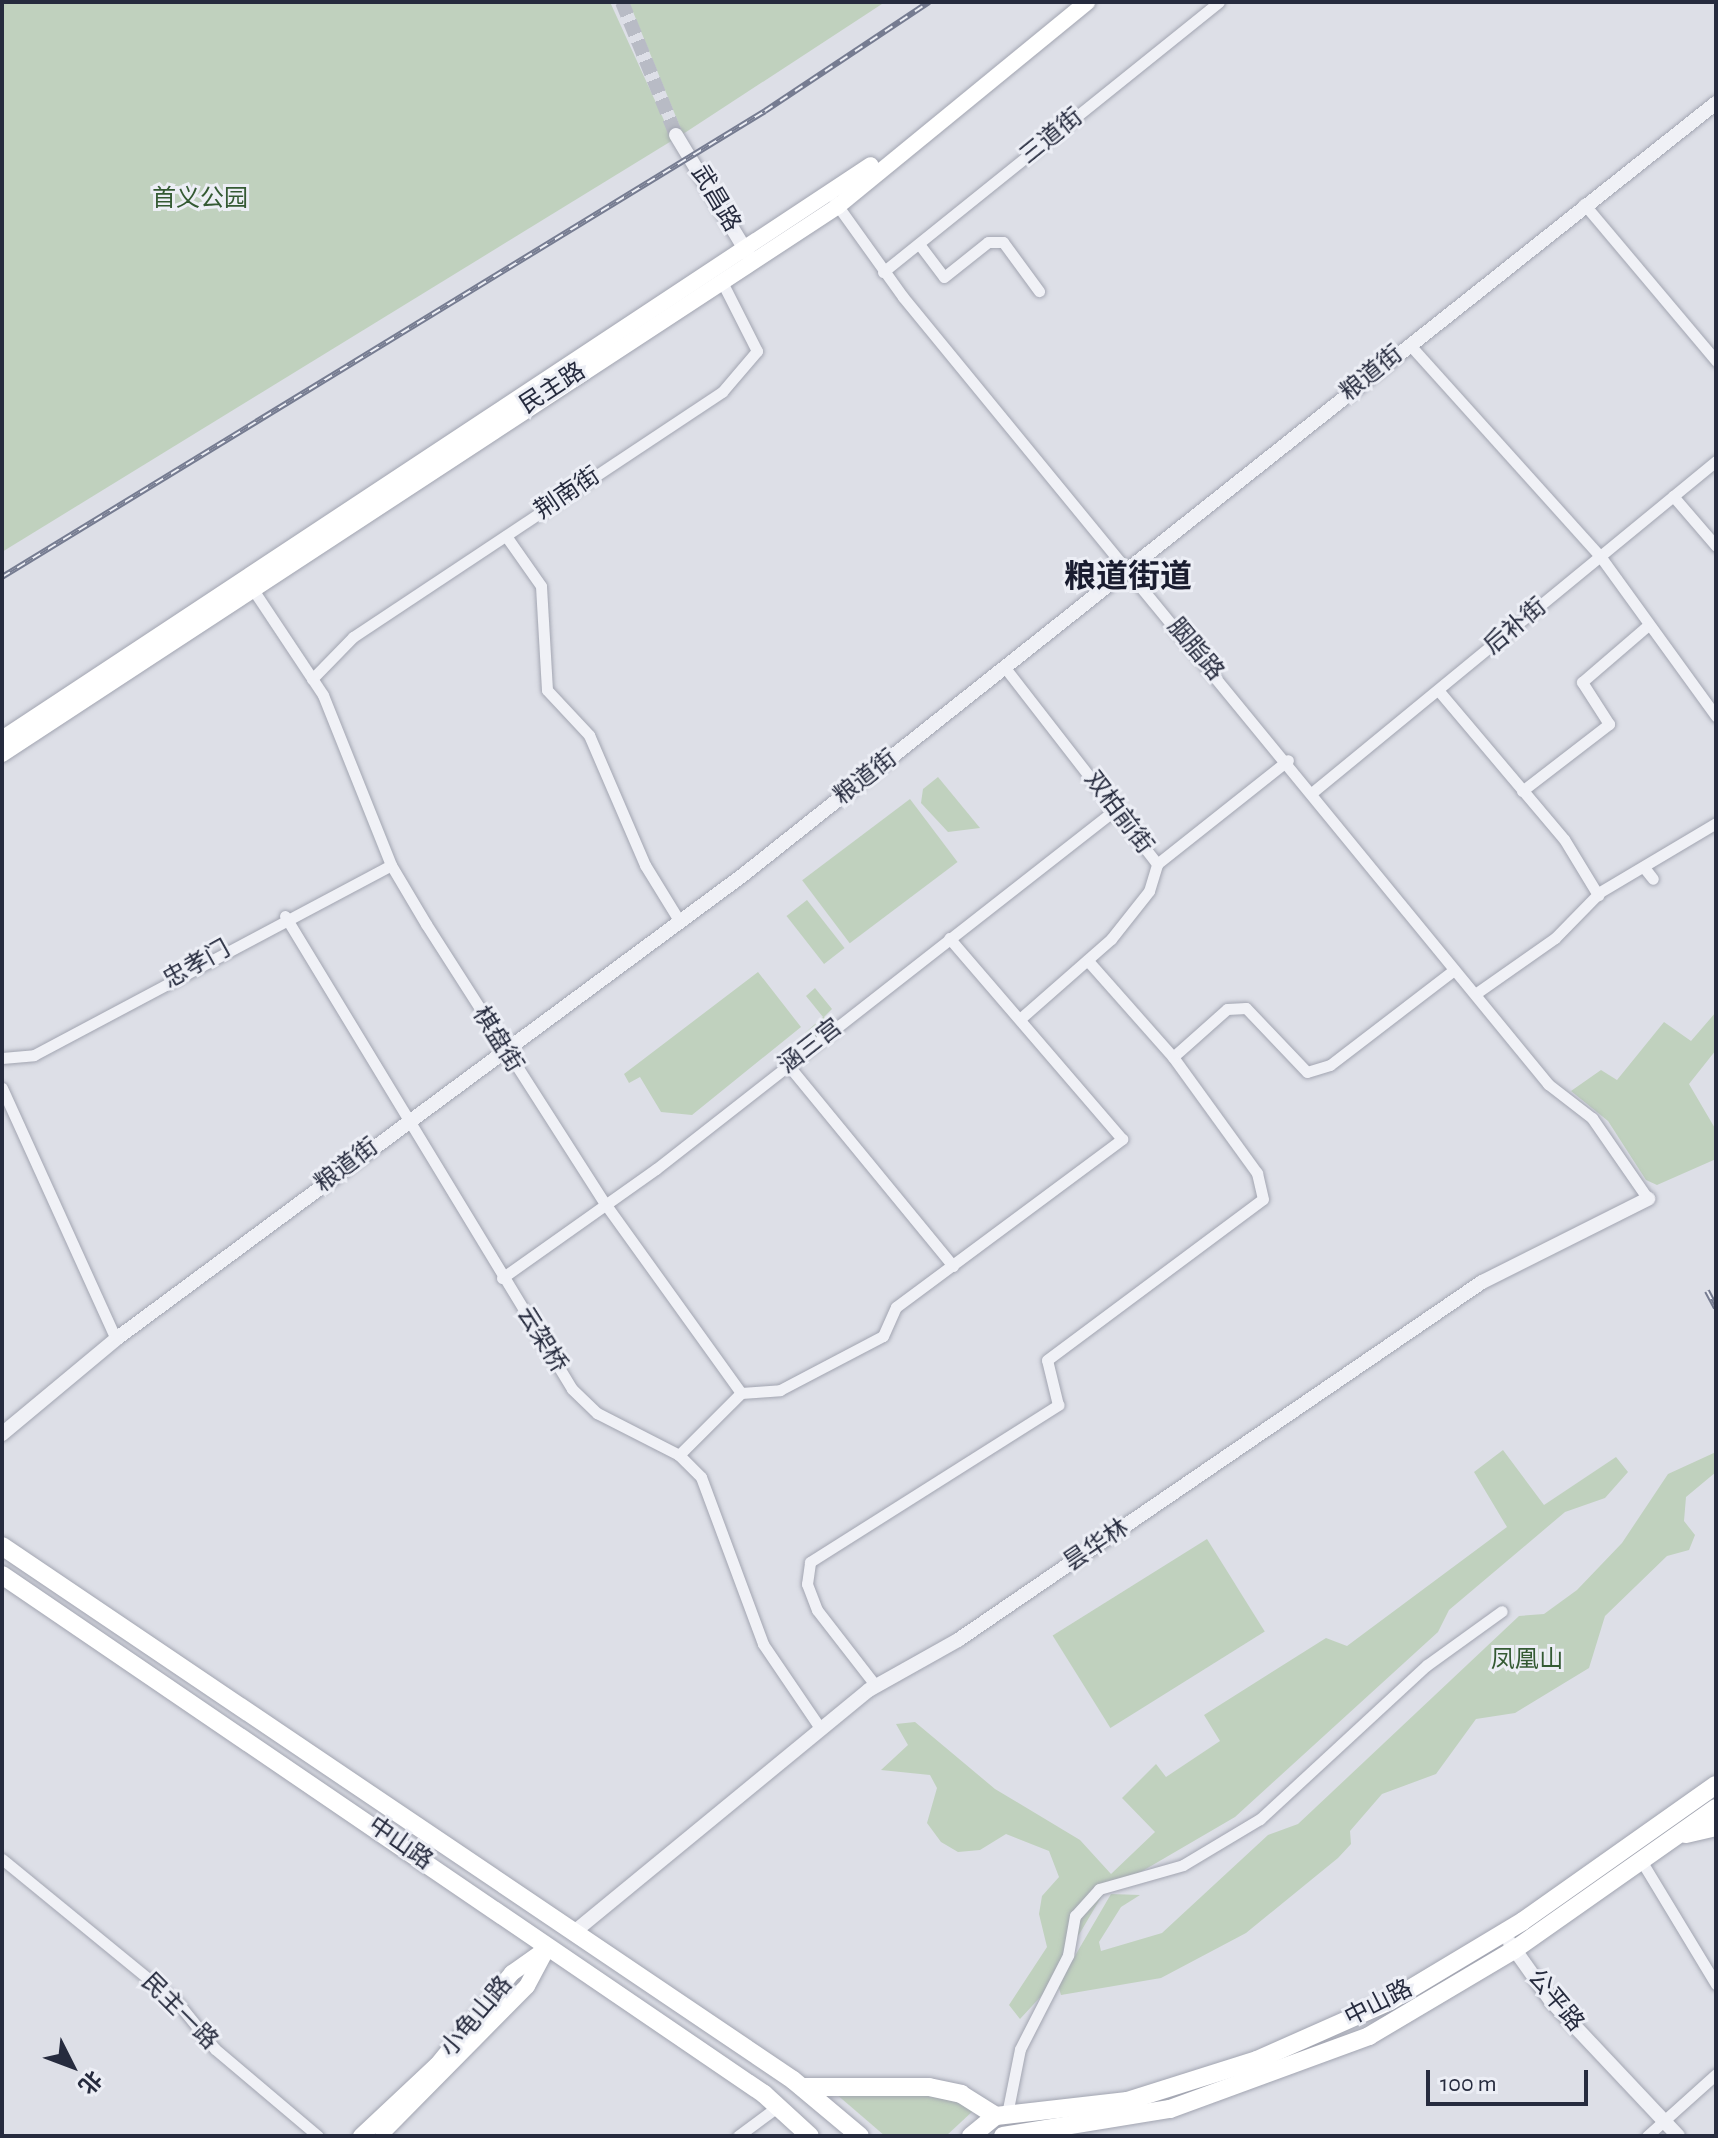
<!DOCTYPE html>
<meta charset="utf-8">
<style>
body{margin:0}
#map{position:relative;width:1718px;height:2138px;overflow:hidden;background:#dddfe7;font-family:"Alegreya Sans","Noto Sans SC",sans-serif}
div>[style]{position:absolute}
.green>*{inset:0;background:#c0d1be;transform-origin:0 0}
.tertiary-tunnel>*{height:14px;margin-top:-7px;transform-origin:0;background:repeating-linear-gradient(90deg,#b8bbc5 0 14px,transparent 0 21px)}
.roads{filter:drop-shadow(0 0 2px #a2a5b1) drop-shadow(0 0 2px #a2a5b1)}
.minor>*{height:11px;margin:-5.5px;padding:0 5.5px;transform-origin:5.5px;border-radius:5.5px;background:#f0f1f6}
.tertiary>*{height:14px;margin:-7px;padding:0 7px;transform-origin:7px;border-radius:7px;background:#f0f1f6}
.secondary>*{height:16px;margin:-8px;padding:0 8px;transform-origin:8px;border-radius:8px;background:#fff}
.primary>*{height:18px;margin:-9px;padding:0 9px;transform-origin:9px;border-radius:9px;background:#fff}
.rail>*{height:6px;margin-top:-3px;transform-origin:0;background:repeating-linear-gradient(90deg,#eceef5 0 9px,#767c91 0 18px);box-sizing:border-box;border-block:2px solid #767c91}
span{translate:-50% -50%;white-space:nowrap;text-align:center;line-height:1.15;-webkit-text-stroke:6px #eceef5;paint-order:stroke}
.street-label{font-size:24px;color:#262b3e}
.park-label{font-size:24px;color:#345a33}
.district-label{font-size:32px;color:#191c2f;font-weight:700}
.frame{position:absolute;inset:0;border:4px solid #262b3e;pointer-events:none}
.north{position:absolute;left:32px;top:2026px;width:80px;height:80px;-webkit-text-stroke:6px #eceef5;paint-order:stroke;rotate:132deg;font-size:22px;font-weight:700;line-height:32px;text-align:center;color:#262b3e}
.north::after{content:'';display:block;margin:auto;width:28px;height:36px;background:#262b3e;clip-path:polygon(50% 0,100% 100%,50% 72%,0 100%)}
.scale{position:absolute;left:1426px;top:2070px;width:162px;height:36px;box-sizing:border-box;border:4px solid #262b3e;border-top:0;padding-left:10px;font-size:24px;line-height:28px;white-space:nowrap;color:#262b3e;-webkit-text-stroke:6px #eceef5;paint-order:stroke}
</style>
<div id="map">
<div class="green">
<div style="clip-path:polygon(2px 2px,610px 2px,673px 140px,2px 552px)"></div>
<div style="clip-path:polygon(629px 2px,885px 2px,683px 134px)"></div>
<div style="clip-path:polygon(938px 777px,980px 828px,948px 832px,921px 803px,923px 789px)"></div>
<div style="left:910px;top:799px;width:79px;height:135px;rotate:53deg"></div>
<div style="left:807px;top:900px;width:61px;height:26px;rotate:52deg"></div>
<div style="clip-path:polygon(758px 972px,801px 1027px,692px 1115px,661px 1112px,640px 1077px,629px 1083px,624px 1074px)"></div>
<div style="clip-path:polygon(815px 988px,832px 1009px,824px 1017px,835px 1028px,814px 1045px,805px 1033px,823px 1017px,806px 996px)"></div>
<div style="clip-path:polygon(1716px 1012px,1716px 1050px,1689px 1084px,1716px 1130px,1716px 1159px,1657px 1185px,1646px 1180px,1608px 1121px,1571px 1091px,1601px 1070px,1617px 1080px,1664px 1022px,1691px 1041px)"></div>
<div style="clip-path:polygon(1503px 1450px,1544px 1505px,1616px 1457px,1628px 1472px,1605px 1498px,1565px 1512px,1449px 1610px,1438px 1632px,1235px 1817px,1103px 1894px,1045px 1992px,1020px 2019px,1009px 2005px,1047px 1947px,1039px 1914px,1042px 1896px,1059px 1877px,1049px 1851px,1006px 1834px,980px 1850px,958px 1852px,941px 1842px,927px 1823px,937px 1788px,930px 1775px,881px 1770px,908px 1745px,896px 1724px,915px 1722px,995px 1789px,1080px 1840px,1111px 1874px,1155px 1832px,1122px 1798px,1156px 1764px,1166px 1777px,1220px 1741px,1204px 1715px,1326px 1638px,1347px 1646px,1507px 1527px,1474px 1472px)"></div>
<div style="clip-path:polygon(1716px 1452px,1716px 1472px,1686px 1497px,1684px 1521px,1695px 1535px,1689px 1550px,1667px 1556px,1605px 1616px,1589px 1668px,1515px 1713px,1476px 1719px,1436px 1774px,1382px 1794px,1350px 1831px,1351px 1844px,1338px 1858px,1246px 1933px,1161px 1978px,1061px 1995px,1058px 1985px,1111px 1894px,1140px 1895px,1121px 1907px,1099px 1942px,1101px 1951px,1162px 1933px,1268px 1835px,1298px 1824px,1519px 1616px,1544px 1614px,1577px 1590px,1622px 1543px,1668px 1474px)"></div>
<div style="left:1207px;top:1539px;width:109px;height:182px;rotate:58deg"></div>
<div style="clip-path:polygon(835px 2093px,915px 2093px,969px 2101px,974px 2110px,946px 2136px,885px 2136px)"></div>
</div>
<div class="tertiary-tunnel">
<div style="left:622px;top:2px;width:144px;rotate:67.9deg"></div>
</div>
<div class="roads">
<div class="minor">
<div style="left:835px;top:202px;width:117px;rotate:54.4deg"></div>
<div style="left:903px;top:297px;width:1018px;rotate:50.66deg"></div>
<div style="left:1548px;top:1084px;width:56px;rotate:37.7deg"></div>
<div style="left:1592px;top:1118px;width:98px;rotate:55.3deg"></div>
<div style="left:1584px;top:204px;width:205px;rotate:49.9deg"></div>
<div style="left:919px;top:244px;width:41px;rotate:52.9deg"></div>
<div style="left:944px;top:277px;width:56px;rotate:-38.5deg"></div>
<div style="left:988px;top:242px;width:15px"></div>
<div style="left:1003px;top:242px;width:61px;rotate:53.7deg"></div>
<div style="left:883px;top:272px;width:431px;rotate:-38.8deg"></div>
<div style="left:1409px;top:344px;width:285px;rotate:48deg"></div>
<div style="left:1600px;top:556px;width:198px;rotate:54.1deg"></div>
<div style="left:1673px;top:496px;width:66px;rotate:49.3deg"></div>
<div style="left:506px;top:536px;width:61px;rotate:55deg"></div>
<div style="left:541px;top:586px;width:104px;rotate:86.7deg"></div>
<div style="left:547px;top:690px;width:62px;rotate:47deg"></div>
<div style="left:589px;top:735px;width:142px;rotate:66.7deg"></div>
<div style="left:645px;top:865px;width:67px;rotate:58.4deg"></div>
<div style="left:252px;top:588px;width:128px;rotate:56.4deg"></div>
<div style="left:323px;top:695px;width:183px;rotate:68.2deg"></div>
<div style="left:391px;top:865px;width:69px;rotate:59.3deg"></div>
<div style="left:426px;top:924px;width:334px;rotate:57.4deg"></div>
<div style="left:606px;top:1205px;width:231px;rotate:54.3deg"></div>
<div style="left:741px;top:1393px;width:88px;rotate:135deg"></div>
<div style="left:1006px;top:669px;width:247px;rotate:52.2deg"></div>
<div style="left:312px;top:679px;width:59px;rotate:-45.7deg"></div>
<div style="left:353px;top:637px;width:443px;rotate:-33.6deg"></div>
<div style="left:722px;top:392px;width:54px;rotate:-49.5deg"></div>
<div style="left:757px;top:351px;width:77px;rotate:-116.9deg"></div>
<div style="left:1438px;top:690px;width:195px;rotate:49.8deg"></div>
<div style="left:1564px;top:839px;width:66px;rotate:58.7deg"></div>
<div style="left:1314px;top:791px;width:520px;rotate:-39.38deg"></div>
<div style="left:1522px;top:791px;width:110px;rotate:-37.6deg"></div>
<div style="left:1609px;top:724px;width:50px;rotate:-122.7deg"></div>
<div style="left:1582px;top:682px;width:86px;rotate:-40.7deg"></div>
<div style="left:1157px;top:864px;width:167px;rotate:-38.4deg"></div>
<div style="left:1646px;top:870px;width:11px;rotate:52deg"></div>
<div style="left:285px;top:916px;width:553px;rotate:58.75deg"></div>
<div style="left:572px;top:1389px;width:35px;rotate:44deg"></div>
<div style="left:597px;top:1413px;width:92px;rotate:27.1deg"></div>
<div style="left:679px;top:1455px;width:31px;rotate:45deg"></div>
<div style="left:701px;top:1477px;width:178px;rotate:69.6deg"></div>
<div style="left:763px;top:1644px;width:102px;rotate:55.8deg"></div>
<div style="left:1478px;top:992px;width:94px;rotate:-35deg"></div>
<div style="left:1555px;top:938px;width:64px;rotate:-45.6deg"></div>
<div style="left:1600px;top:892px;width:135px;rotate:-30.7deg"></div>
<div style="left:1021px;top:1018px;width:120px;rotate:-41.3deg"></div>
<div style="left:1111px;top:939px;width:61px;rotate:-51.6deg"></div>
<div style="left:1149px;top:891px;width:28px;rotate:-73deg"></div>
<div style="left:1173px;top:1057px;width:72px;rotate:-41.6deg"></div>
<div style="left:1227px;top:1009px;width:19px;rotate:-3deg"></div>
<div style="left:1246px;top:1008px;width:88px;rotate:46.4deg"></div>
<div style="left:1307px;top:1072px;width:24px;rotate:-17deg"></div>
<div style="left:1330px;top:1065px;width:156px;rotate:-37.5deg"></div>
<div style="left:2px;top:1058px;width:32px;rotate:-5deg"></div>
<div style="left:34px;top:1055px;width:404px;rotate:-28deg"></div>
<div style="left:788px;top:1065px;width:260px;rotate:50.6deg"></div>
<div style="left:2px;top:1088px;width:276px;rotate:65.6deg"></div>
<div style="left:502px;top:1278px;width:189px;rotate:-35.3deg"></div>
<div style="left:656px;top:1169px;width:584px;rotate:-38.05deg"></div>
<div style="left:741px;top:1393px;width:39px;rotate:-4deg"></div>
<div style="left:780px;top:1390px;width:116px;rotate:-27.7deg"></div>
<div style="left:883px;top:1336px;width:32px;rotate:-66deg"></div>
<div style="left:896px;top:1307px;width:282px;rotate:-36.6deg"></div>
<div style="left:1122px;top:1139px;width:265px;rotate:-130.7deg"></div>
<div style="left:876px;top:1686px;width:96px;rotate:-127.8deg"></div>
<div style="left:817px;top:1610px;width:28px;rotate:-111deg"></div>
<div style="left:807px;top:1584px;width:22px;rotate:-82deg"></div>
<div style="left:810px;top:1562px;width:294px;rotate:-32.3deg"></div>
<div style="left:1058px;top:1405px;width:46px;rotate:-103.7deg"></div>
<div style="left:1047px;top:1360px;width:269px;rotate:-36.7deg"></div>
<div style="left:1263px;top:1199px;width:27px;rotate:-103deg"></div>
<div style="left:1257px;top:1173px;width:143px;rotate:-125.9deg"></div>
<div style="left:1173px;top:1057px;width:127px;rotate:-131.5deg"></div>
<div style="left:2px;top:1859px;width:227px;rotate:39.3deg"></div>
<div style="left:178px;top:2003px;width:59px;rotate:51.2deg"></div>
<div style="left:215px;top:2049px;width:135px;rotate:40.2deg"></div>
<div style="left:1642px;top:1862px;width:143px;rotate:58.8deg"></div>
<div style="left:1007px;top:2114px;width:66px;rotate:-78.7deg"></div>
<div style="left:1020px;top:2049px;width:106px;rotate:-62.9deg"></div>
<div style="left:1068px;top:1955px;width:40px;rotate:-80deg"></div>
<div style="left:1075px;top:1916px;width:36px;rotate:-48deg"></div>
<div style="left:1099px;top:1889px;width:87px;rotate:-15.9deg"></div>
<div style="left:1183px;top:1865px;width:90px;rotate:-30.9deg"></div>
<div style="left:1260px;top:1819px;width:227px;rotate:-42.7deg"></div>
<div style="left:1427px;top:1665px;width:92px;rotate:-35.8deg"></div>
<div style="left:738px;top:2136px;width:49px;rotate:-36.6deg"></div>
<div style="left:1647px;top:2136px;width:93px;rotate:-41.9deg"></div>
</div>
<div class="tertiary">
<div style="left:676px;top:135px;width:141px;rotate:58.9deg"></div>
<div style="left:2px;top:1434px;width:148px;rotate:-39.8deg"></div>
<div style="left:116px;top:1339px;width:780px;rotate:-36.5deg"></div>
<div style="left:743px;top:875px;width:1242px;rotate:-38.43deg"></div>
<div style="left:573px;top:1933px;width:383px;rotate:-39.4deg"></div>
<div style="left:869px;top:1690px;width:102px;rotate:-29.3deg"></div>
<div style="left:958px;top:1640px;width:635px;rotate:-34.34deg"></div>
<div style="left:1482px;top:1282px;width:186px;rotate:-26.6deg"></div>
<div style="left:1510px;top:1943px;width:71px;rotate:54.7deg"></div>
<div style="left:1551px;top:2001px;width:185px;rotate:46.7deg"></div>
</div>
<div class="secondary">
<div style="left:2px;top:739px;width:1041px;rotate:-33.45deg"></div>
<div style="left:2px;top:754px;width:1000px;rotate:-33.24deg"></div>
<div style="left:838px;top:206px;width:322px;rotate:-39.3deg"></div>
<div style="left:383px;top:2132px;width:205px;rotate:-45.4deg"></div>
<div style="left:527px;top:1986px;width:40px;rotate:-62deg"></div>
<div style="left:361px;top:2136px;width:104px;rotate:-43.1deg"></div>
<div style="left:437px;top:2065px;width:119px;rotate:-50.8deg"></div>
<div style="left:512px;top:1973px;width:45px;rotate:-35.1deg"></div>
</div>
<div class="primary">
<div style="left:2px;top:1546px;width:954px;rotate:34.02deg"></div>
<div style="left:793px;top:2080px;width:87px;rotate:39.9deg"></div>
<div style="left:2px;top:1575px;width:922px;rotate:34.26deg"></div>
<div style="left:764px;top:2094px;width:62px;rotate:42.4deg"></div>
<div style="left:1686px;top:1834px;width:31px;rotate:-13deg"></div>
<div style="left:802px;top:2087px;width:127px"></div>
<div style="left:929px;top:2087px;width:33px;rotate:12deg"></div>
<div style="left:961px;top:2094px;width:41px;rotate:32.2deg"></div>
<div style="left:971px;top:2136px;width:32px;rotate:-39deg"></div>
<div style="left:996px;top:2116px;width:132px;rotate:-6.5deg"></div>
<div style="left:1127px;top:2101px;width:136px;rotate:-17.5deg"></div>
<div style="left:1257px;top:2060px;width:145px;rotate:-23.9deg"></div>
<div style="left:1390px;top:2001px;width:155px;rotate:-31deg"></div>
<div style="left:1523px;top:1921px;width:236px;rotate:-35.2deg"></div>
<div style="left:1003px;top:2136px;width:169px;rotate:-9.2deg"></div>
<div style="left:1170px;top:2109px;width:212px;rotate:-20.1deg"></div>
<div style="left:1369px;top:2036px;width:169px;rotate:-30.7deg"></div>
<div style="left:1514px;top:1950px;width:247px;rotate:-35.1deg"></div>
</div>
</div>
<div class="rail">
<div style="left:2px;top:577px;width:894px;rotate:-31.41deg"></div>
<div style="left:765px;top:111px;width:197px;rotate:-33.6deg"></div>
<div style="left:1707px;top:1291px;width:19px;rotate:62deg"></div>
</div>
<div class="street-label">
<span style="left:1052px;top:137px;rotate:-39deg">三道街</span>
<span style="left:715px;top:199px;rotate:59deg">武昌路</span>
<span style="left:1372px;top:374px;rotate:-39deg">粮道街</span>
<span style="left:553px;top:389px;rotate:-33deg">民主路</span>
<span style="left:568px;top:494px;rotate:-34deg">荆南街</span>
<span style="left:1516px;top:627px;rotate:-40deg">后补街</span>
<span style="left:1195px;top:650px;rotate:50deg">胭脂路</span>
<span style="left:866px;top:778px;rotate:-38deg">粮道街</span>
<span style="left:1118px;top:813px;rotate:53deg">双柏前街</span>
<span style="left:197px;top:965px;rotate:-29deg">忠孝门</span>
<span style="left:497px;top:1040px;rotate:58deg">棋盘街</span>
<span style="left:811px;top:1047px;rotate:-38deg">涵三宫</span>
<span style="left:347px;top:1166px;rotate:-37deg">粮道街</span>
<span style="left:541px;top:1340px;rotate:58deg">云架桥</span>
<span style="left:1097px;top:1546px;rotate:-34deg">昙华林</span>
<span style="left:400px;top:1844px;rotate:35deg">中山路</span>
<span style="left:1555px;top:2001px;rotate:50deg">公平路</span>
<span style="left:1379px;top:2004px;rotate:-27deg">中山路</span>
<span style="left:179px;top:2012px;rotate:45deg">民主一路</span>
<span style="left:477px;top:2017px;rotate:-50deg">小龟山路</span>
</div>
<div class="park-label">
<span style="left:200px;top:200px">首义公园</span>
<span style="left:1527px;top:1661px">凤凰山</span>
</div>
<div class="district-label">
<span style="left:1128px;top:577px">粮道街道</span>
</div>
<div class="frame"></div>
<div class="north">北</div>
<div class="scale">100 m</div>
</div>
